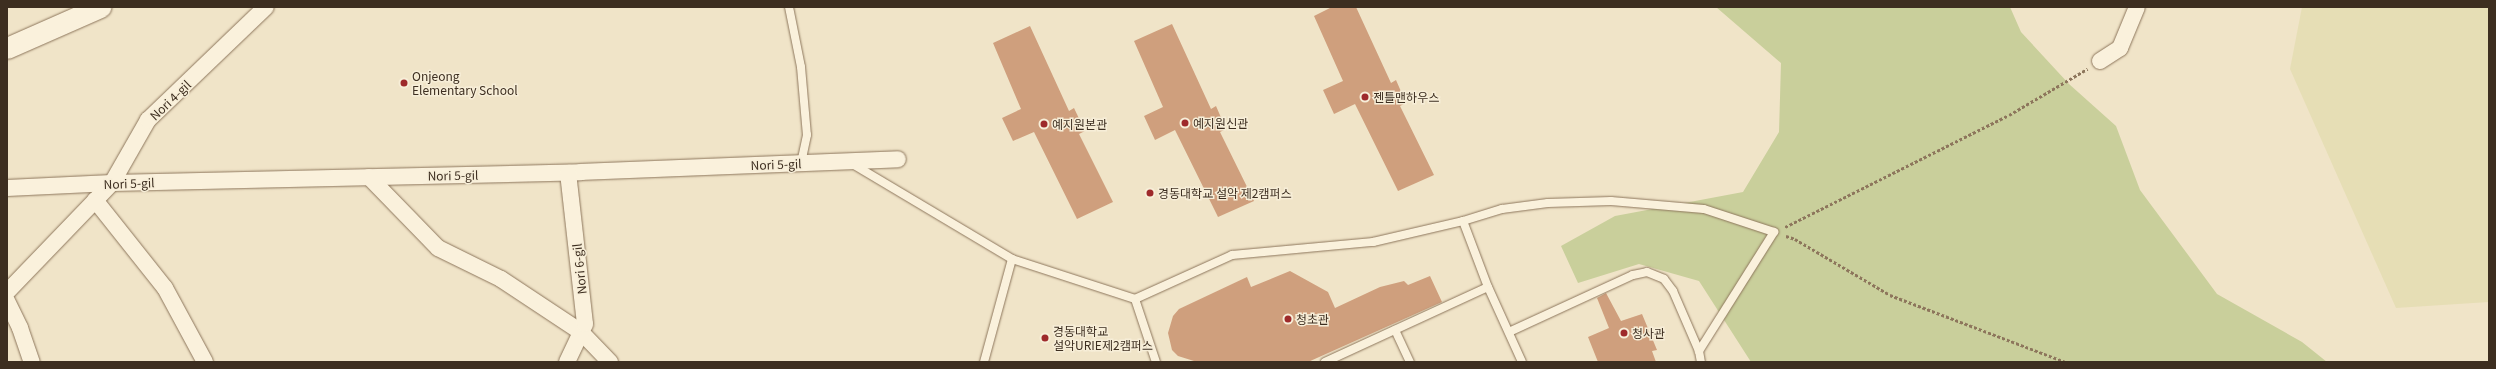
<!DOCTYPE html>
<meta charset="utf-8">
<style>
body{margin:0}
#map{position:relative;width:2496px;height:369px;overflow:hidden;background:#f0e4c8;font-family:Georgia,"Noto Sans KR",serif}
div>[style]{position:absolute}
.farmland>*{inset:0;background:#e6deb5}
.green>*{inset:0;background:#c9cf9b}
.building>*{inset:0;background:#cf9f7d}
.path>*{height:2.5px;margin-top:-1.25px;transform-origin:0;background:repeating-linear-gradient(90deg,#8d765c 0 3px,transparent 0 5px)}
.roads{filter:drop-shadow(0 0 1px #8d765c) drop-shadow(0 0 1px #8d765c)}
.service>*{height:8px;margin:-4px;padding:0 4px;transform-origin:4px;border-radius:4px;background:#faf1dc}
.minor>*{height:16px;margin:-8px;padding:0 8px;transform-origin:8px;border-radius:8px;background:#faf1dc}
.tertiary>*{height:21px;margin:-10.5px;padding:0 10.5px;transform-origin:10.5px;border-radius:10.5px;background:#faf1dc}
.dots>*{width:11px;height:11px;translate:-50% -50%;box-sizing:border-box;border:2px solid #f7eed8;border-radius:50%}
span{translate:-50% -50%;white-space:nowrap;text-align:center;line-height:1.15;-webkit-text-stroke:3px #f7eed8;paint-order:stroke}
.poi-label{font-size:12px;color:#3d2e20}
.left{translate:0 -50%;text-align:left}
.street-label{font-size:12px;color:#3d2e20}
.frame{position:absolute;inset:0;border:8px solid #3d2e20;pointer-events:none}
</style>
<div id="map">
<div class="farmland">
<div style="clip-path:polygon(2302px 7px,2489px 7px,2489px 302px,2396px 308px,2290px 69px)"></div>
</div>
<div class="green">
<div style="clip-path:polygon(1716px 7px,2010px 7px,2021px 32px,2069px 84px,2116px 126px,2140px 190px,2217px 294px,2302px 342px,2327px 362px,1751px 362px,1699px 281px,1639px 264px,1578px 283px,1561px 246px,1615px 216px,1743px 192px,1779px 132px,1781px 63px)"></div>
</div>
<div class="building">
<div style="clip-path:polygon(1332px 7px,1356px 7px,1391px 83px,1396px 80px,1406px 103px,1400px 106px,1434px 175px,1398px 191px,1355px 104px,1334px 114px,1323px 90px,1343px 81px,1314px 16px)"></div>
<div style="clip-path:polygon(1172px 24px,1211px 109px,1216px 106px,1226px 129px,1220px 132px,1254px 201px,1218px 217px,1175px 130px,1155px 140px,1144px 116px,1163px 107px,1134px 41px)"></div>
<div style="clip-path:polygon(1030px 26px,1069px 111px,1074px 108px,1085px 131px,1079px 134px,1113px 202px,1077px 219px,1034px 132px,1013px 141px,1002px 118px,1021px 109px,993px 43px)"></div>
<div style="clip-path:polygon(1290px 271px,1328px 292px,1335px 308px,1380px 287px,1404px 281px,1408px 285px,1430px 276px,1442px 302px,1308px 362px,1194px 361px,1178px 356px,1172px 350px,1168px 333px,1173px 316px,1179px 309px,1247px 277px,1251px 287px)"></div>
<div style="clip-path:polygon(1606px 293px,1621px 321px,1642px 314px,1657px 350px,1652px 351px,1656px 362px,1598px 362px,1588px 337px,1609px 328px,1597px 298px)"></div>
</div>
<div class="path">
<div style="left:1785px;top:227px;width:250px;rotate:-26.6deg"></div>
<div style="left:2009px;top:115px;width:91px;rotate:-30.5deg"></div>
<div style="left:1786px;top:236px;width:9px;rotate:18deg"></div>
<div style="left:1795px;top:239px;width:110px;rotate:30.5deg"></div>
<div style="left:1890px;top:295px;width:187px;rotate:20.9deg"></div>
</div>
<div class="roads">
<div class="service">
<div style="left:789px;top:7px;width:61px;rotate:78.7deg"></div>
<div style="left:801px;top:67px;width:68px;rotate:85deg"></div>
<div style="left:807px;top:135px;width:29px;rotate:102deg"></div>
<div style="left:851px;top:163px;width:187px;rotate:30.8deg"></div>
<div style="left:1012px;top:259px;width:129px;rotate:18deg"></div>
<div style="left:1135px;top:299px;width:66px;rotate:71.6deg"></div>
<div style="left:1463px;top:221px;width:41px;rotate:-17.1deg"></div>
<div style="left:1502px;top:209px;width:46px;rotate:-7.4deg"></div>
<div style="left:1548px;top:203px;width:63px;rotate:-1.8deg"></div>
<div style="left:1611px;top:201px;width:93px;rotate:4.9deg"></div>
<div style="left:1704px;top:209px;width:74px;rotate:18.2deg"></div>
<div style="left:1774px;top:232px;width:141px;rotate:122.2deg"></div>
<div style="left:1135px;top:299px;width:107px;rotate:-24.4deg"></div>
<div style="left:1232px;top:255px;width:142px;rotate:-5.3deg"></div>
<div style="left:1373px;top:242px;width:92px;rotate:-13.1deg"></div>
<div style="left:1463px;top:221px;width:71px;rotate:69.3deg"></div>
<div style="left:1395px;top:330px;width:35px;rotate:65deg"></div>
<div style="left:1509px;top:332px;width:136px;rotate:-24.7deg"></div>
<div style="left:1633px;top:275px;width:14px;rotate:-12deg"></div>
<div style="left:1647px;top:272px;width:18px;rotate:22deg"></div>
<div style="left:1664px;top:279px;width:15px;rotate:53deg"></div>
<div style="left:1673px;top:291px;width:65px;rotate:66.6deg"></div>
<div style="left:1699px;top:351px;width:11px;rotate:80deg"></div>
<div style="left:984px;top:362px;width:107px;rotate:-74.8deg"></div>
<div style="left:1325px;top:362px;width:179px;rotate:-24.7deg"></div>
<div style="left:1488px;top:287px;width:82px;rotate:65.6deg"></div>
</div>
<div class="minor">
<div style="left:2100px;top:61px;width:24px;rotate:-33deg"></div>
<div style="left:2120px;top:48px;width:44px;rotate:-67.5deg"></div>
<div style="left:369px;top:177px;width:99px;rotate:45.8deg"></div>
<div style="left:438px;top:248px;width:70px;rotate:26.2deg"></div>
<div style="left:501px;top:279px;width:96px;rotate:33.5deg"></div>
<div style="left:581px;top:332px;width:42px;rotate:46deg"></div>
<div style="left:7px;top:188px;width:105px;rotate:-2.7deg"></div>
<div style="left:112px;top:183px;width:469px;rotate:-1.3deg"></div>
<div style="left:581px;top:172px;width:317px;rotate:-2.3deg"></div>
<div style="left:95px;top:200px;width:112px;rotate:51.5deg"></div>
<div style="left:165px;top:288px;width:84px;rotate:61.6deg"></div>
<div style="left:7px;top:292px;width:151px;rotate:-46.1deg"></div>
<div style="left:112px;top:183px;width:73px;rotate:-60.3deg"></div>
<div style="left:148px;top:120px;width:163px;rotate:-43.8deg"></div>
<div style="left:7px;top:301px;width:30px;rotate:64deg"></div>
<div style="left:20px;top:328px;width:36px;rotate:71deg"></div>
<div style="left:567px;top:362px;width:42px;rotate:-64.7deg"></div>
<div style="left:585px;top:324px;width:152px;rotate:-96.4deg"></div>
</div>
<div class="tertiary">
<div style="left:7px;top:48px;width:102px;rotate:-23.8deg"></div>
</div>
</div>
<div class="dots">
<div style="left:404px;top:83px;background:#9e2a2b"></div>
<div style="left:1365px;top:97px;background:#9e2a2b"></div>
<div style="left:1185px;top:123px;background:#9e2a2b"></div>
<div style="left:1044px;top:124px;background:#9e2a2b"></div>
<div style="left:1150px;top:193px;background:#9e2a2b"></div>
<div style="left:1288px;top:319px;background:#9e2a2b"></div>
<div style="left:1624px;top:333px;background:#9e2a2b"></div>
<div style="left:1045px;top:338px;background:#9e2a2b"></div>
</div>
<div class="poi-label">
<span class="left" style="left:412px;top:83px">Onjeong<br>Elementary School</span>
<span class="left" style="left:1373px;top:97px">젠틀맨하우스</span>
<span class="left" style="left:1193px;top:123px">예지원신관</span>
<span class="left" style="left:1052px;top:124px">예지원본관</span>
<span class="left" style="left:1158px;top:193px">경동대학교 설악 제2캠퍼스</span>
<span class="left" style="left:1296px;top:319px">청초관</span>
<span class="left" style="left:1053px;top:338px">경동대학교<br>설악URIE제2캠퍼스</span>
<span class="left" style="left:1632px;top:333px">청사관</span>
</div>
<div class="street-label">
<span style="left:170px;top:100px;rotate:-44deg">Nori 4-gil</span>
<span style="left:776px;top:164px;rotate:-2deg">Nori 5-gil</span>
<span style="left:453px;top:175px;rotate:-1deg">Nori 5-gil</span>
<span style="left:129px;top:183px;rotate:-2deg">Nori 5-gil</span>
<span style="left:579px;top:269px;rotate:-96deg">Nori 6-gil</span>
</div>
<div class="frame"></div>
</div>
